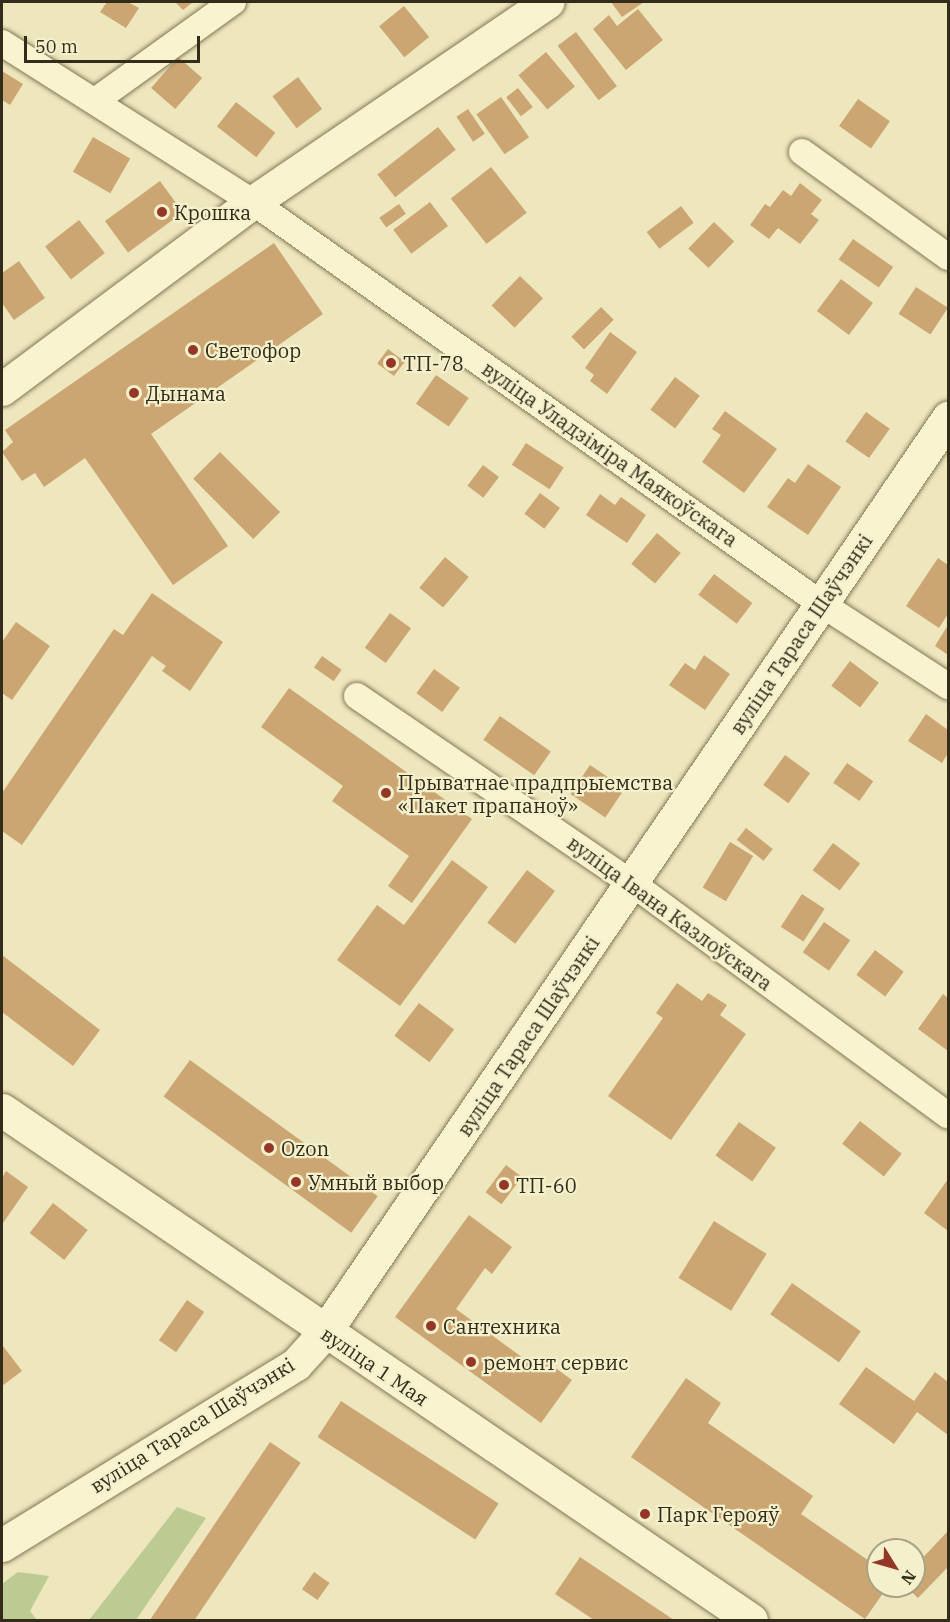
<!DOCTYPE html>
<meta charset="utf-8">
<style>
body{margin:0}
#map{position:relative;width:950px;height:1622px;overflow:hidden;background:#eee7bd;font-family:"IBM Plex Serif",serif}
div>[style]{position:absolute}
.green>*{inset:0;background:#bbcb91}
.building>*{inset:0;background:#cca672;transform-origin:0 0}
.roads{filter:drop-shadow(0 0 2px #857756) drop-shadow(0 0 2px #857756)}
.street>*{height:26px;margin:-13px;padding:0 13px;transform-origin:13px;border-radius:13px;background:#f9f3d0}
.secondary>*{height:33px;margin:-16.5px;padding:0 16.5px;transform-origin:16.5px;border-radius:16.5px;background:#f9f3d0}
.dots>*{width:16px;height:16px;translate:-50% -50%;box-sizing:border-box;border:3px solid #f5f0cc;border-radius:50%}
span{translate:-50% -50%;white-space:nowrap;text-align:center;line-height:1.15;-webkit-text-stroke:4.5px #f5f0cc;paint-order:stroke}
.poi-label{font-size:20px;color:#342c1b}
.left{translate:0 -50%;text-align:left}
.street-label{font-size:20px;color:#342c1b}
.frame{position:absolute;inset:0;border:3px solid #342c1b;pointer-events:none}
.north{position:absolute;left:866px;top:1538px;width:60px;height:60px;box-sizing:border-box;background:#f5f0cc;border:2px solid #a8a285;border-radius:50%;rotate:127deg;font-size:16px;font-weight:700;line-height:24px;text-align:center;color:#342c1b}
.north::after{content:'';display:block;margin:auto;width:21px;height:27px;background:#953726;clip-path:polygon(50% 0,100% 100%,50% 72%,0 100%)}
.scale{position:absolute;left:24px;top:36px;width:176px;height:27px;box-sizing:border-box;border:3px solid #342c1b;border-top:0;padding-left:8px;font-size:18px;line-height:21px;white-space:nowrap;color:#342c1b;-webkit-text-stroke:4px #f5f0cc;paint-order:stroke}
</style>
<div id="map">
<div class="green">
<div style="clip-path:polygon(177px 1507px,206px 1518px,136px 1620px,89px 1620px)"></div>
<div style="clip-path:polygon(18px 1572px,49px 1576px,30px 1611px,37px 1620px,2px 1620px,2px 1584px)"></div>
</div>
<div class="building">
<div style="clip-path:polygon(107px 2px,128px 2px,139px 8px,126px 28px,100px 12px)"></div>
<div style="clip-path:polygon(175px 2px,193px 2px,183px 10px)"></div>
<div style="clip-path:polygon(611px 2px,644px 2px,622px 17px)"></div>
<div style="left:404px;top:6px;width:40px;height:32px;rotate:51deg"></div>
<div style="clip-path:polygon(638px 9px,663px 40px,626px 70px,593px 29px,609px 15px,617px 26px)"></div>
<div style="left:576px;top:32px;width:68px;height:23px;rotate:53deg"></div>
<div style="left:546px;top:52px;width:45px;height:36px;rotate:50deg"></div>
<div style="left:178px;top:57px;width:32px;height:41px;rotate:41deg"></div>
<div style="clip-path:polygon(2px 71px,23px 84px,10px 105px,2px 100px)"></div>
<div style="left:298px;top:77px;width:40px;height:32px;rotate:53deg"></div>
<div style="left:518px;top:88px;width:24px;height:15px;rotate:52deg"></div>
<div style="left:501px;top:97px;width:49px;height:30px;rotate:55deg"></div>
<div style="left:858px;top:99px;width:39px;height:33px;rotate:35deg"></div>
<div style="left:236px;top:102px;width:50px;height:31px;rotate:38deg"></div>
<div style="left:468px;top:109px;width:30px;height:14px;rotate:56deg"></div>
<div style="left:438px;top:127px;width:29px;height:77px;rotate:52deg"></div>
<div style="left:93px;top:137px;width:43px;height:40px;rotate:30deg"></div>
<div style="left:491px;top:167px;width:58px;height:51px;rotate:52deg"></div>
<div style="left:160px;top:181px;width:39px;height:68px;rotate:54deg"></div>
<div style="clip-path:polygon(800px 183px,822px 200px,811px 214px,819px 220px,800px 244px,778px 228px,769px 239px,750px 225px,765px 204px,770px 207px,783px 190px,791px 196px)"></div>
<div style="left:430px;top:202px;width:30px;height:46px;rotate:53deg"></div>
<div style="left:399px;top:204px;width:12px;height:24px;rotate:55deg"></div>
<div style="left:681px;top:206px;width:21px;height:43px;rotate:53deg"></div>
<div style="left:79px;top:220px;width:42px;height:43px;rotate:52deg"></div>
<div style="left:714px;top:222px;width:28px;height:37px;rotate:44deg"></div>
<div style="left:853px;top:239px;width:49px;height:25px;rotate:35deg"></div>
<div style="clip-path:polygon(274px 243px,323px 314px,151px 434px,228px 546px,173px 585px,85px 458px,44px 487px,35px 473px,22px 481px,2px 452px,13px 442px,5px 430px)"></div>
<div style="clip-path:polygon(19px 261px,45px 298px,14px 320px,2px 303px,2px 273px)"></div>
<div style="left:520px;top:276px;width:32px;height:41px;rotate:44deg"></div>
<div style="left:841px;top:279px;width:40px;height:40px;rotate:37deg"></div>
<div style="left:916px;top:287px;width:38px;height:32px;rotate:33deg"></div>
<div style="left:601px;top:307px;width:18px;height:42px;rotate:45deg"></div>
<div style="clip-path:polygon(610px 332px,637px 352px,607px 394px,590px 381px,594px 375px,585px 368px)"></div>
<div style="left:388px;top:349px;width:21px;height:18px;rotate:37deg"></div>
<div style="left:436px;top:375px;width:40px;height:35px;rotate:35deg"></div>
<div style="left:675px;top:377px;width:31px;height:41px;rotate:37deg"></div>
<div style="clip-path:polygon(725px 411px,777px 449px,744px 493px,702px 462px,721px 435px,712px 429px)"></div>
<div style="left:866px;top:412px;width:29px;height:36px;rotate:35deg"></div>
<div style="left:526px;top:443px;width:45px;height:26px;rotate:33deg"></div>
<div style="left:220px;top:452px;width:85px;height:38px;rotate:45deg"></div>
<div style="clip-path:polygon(808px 464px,841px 487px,808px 535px,767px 507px,788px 478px,795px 483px)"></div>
<div style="left:483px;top:465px;width:20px;height:26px;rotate:37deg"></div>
<div style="left:540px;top:493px;width:25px;height:26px;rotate:37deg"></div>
<div style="clip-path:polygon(600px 494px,615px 505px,621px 497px,646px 515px,627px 543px,586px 515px)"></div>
<div style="left:657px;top:533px;width:31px;height:40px;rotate:40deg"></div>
<div style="left:445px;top:557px;width:31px;height:40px;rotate:40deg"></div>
<div style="clip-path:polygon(938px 558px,948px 565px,948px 614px,939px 628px,906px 606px)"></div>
<div style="left:714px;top:574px;width:48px;height:26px;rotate:37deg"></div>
<div style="clip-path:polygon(152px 593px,223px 642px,190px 691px,162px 671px,166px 666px,152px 656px,22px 845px,2px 831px,2px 793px,114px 629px,123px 635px)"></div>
<div style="left:390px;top:613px;width:26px;height:43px;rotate:36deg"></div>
<div style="clip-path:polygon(16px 622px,50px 646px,12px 700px,2px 693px,2px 642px)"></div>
<div style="clip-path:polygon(948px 625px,948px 655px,935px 646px)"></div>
<div style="clip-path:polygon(704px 655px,730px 674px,705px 710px,669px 685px,685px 663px,695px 670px)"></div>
<div style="left:322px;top:656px;width:24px;height:14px;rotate:35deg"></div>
<div style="left:850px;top:661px;width:36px;height:31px;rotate:37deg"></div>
<div style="left:434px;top:669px;width:32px;height:30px;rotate:36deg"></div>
<div style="clip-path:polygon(289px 688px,472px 819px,412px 903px,388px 886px,409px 856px,332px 801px,343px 786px,261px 727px)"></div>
<div style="clip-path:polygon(926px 714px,948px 730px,948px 753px,942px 763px,908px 741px)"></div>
<div style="left:500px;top:716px;width:62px;height:29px;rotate:35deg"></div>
<div style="left:785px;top:755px;width:31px;height:37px;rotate:36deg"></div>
<div style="left:847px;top:763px;width:32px;height:24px;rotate:35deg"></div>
<div style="left:590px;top:765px;width:42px;height:35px;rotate:34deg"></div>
<div style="left:746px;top:828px;width:34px;height:15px;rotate:38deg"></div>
<div style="left:730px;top:842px;width:27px;height:53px;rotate:31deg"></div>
<div style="left:833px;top:843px;width:34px;height:34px;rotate:37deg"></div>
<div style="clip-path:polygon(452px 860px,488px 887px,400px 1006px,337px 960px,377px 905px,404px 925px)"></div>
<div style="left:527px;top:870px;width:35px;height:66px;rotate:37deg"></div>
<div style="left:802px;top:894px;width:27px;height:39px;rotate:33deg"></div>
<div style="left:824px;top:922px;width:32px;height:37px;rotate:35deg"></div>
<div style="left:875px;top:950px;width:36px;height:31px;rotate:37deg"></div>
<div style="clip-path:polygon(2px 955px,100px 1030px,73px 1066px,2px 1012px)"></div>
<div style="clip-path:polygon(677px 983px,702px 1001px,708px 993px,727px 1005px,720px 1015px,746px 1034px,671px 1140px,608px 1096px,663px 1018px,656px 1013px)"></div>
<div style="clip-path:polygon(943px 994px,948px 998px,948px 1051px,918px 1029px)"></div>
<div style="left:419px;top:1003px;width:44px;height:41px;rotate:37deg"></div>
<div style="left:190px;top:1060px;width:232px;height:45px;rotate:36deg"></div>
<div style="left:860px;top:1121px;width:53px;height:29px;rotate:38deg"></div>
<div style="left:739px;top:1122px;width:45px;height:41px;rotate:35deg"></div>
<div style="left:506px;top:1165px;width:20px;height:34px;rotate:37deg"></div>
<div style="clip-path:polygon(6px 1171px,28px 1187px,3px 1223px,2px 1178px)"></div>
<div style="clip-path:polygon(948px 1179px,948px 1231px,924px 1213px)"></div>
<div style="left:53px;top:1203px;width:44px;height:38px;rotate:38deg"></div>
<div style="clip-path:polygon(469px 1215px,512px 1247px,492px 1274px,485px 1268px,456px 1309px,541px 1371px,547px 1362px,572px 1380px,541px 1423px,395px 1317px)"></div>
<div style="left:714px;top:1221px;width:62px;height:67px;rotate:32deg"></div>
<div style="left:792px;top:1283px;width:84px;height:38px;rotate:35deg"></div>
<div style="left:187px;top:1300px;width:21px;height:49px;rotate:35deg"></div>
<div style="clip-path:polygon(3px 1346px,22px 1371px,2px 1386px,2px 1347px)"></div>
<div style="clip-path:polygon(866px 1367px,914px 1401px,935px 1372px,948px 1382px,948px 1435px,917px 1412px,894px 1444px,839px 1404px)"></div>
<div style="clip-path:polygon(686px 1378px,721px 1403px,708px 1423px,813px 1496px,801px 1514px,878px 1567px,878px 1586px,888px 1586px,865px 1619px,631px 1457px)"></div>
<div style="left:341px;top:1401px;width:188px;height:43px;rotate:33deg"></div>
<div style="left:270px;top:1442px;width:37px;height:215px;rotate:34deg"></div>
<div style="clip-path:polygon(948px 1531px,948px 1567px,918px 1598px,905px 1586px,914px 1586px,914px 1567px)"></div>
<div style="clip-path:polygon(580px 1557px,674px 1620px,594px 1620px,555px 1594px)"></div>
<div style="left:314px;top:1572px;width:19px;height:21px;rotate:35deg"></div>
</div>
<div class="roads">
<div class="street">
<div style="left:2px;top:43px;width:297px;rotate:32.4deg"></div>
<div style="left:253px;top:202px;width:694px;rotate:35.27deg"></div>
<div style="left:820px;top:603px;width:153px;rotate:33deg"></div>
<div style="left:95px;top:101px;width:170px;rotate:-35.7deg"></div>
<div style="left:802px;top:152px;width:180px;rotate:35.7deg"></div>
<div style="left:357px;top:696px;width:334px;rotate:34.3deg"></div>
<div style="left:633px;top:884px;width:391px;rotate:36.3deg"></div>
</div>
<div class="secondary">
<div style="left:2px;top:389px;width:313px;rotate:-36.7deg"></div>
<div style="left:253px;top:202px;width:356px;rotate:-34.2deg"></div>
<div style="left:2px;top:1110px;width:906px;rotate:34.25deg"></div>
<div style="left:2px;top:1545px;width:345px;rotate:-31.6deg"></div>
<div style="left:296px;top:1364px;width:42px;rotate:-47.9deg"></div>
<div style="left:324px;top:1333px;width:1108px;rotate:-55.71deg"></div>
</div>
</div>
<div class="dots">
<div style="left:162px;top:212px;background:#953726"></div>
<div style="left:193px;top:350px;background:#953726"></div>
<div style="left:391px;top:363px;background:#953726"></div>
<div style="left:134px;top:393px;background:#953726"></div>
<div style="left:386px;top:793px;background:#953726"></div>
<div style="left:269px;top:1148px;background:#953726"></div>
<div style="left:296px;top:1182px;background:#953726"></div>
<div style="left:504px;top:1185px;background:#953726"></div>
<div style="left:431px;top:1326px;background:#953726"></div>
<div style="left:471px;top:1362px;background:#953726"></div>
<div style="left:645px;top:1514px;background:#953726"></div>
</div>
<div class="poi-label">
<span class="left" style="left:174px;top:212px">Крошка</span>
<span class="left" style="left:205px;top:350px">Светофор</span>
<span class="left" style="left:403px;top:363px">ТП-78</span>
<span class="left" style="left:146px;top:393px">Дынама</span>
<span class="left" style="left:398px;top:794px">Прыватнае прадпрыемства<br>«Пакет прапаноў»</span>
<span class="left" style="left:281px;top:1148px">Ozon</span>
<span class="left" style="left:308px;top:1182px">Умный выбор</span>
<span class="left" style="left:516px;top:1185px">ТП-60</span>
<span class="left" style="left:443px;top:1326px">Сантехника</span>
<span class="left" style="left:483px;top:1362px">ремонт сервис</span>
<span class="left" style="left:657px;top:1514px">Парк Герояў</span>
</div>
<div class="street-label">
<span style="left:610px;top:454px;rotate:35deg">вуліца Уладзіміра Маякоўскага</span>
<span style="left:801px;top:634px;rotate:-56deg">вуліца Тараса Шаўчэнкі</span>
<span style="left:670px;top:913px;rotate:36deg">вуліца Івана Казлоўскага</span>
<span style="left:528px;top:1036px;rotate:-56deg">вуліца Тараса Шаўчэнкі</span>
<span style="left:375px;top:1366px;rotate:34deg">вуліца 1 Мая</span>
<span style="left:192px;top:1425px;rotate:-32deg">вуліца Тараса Шаўчэнкі</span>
</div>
<div class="frame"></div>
<div class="north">N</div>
<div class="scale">50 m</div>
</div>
